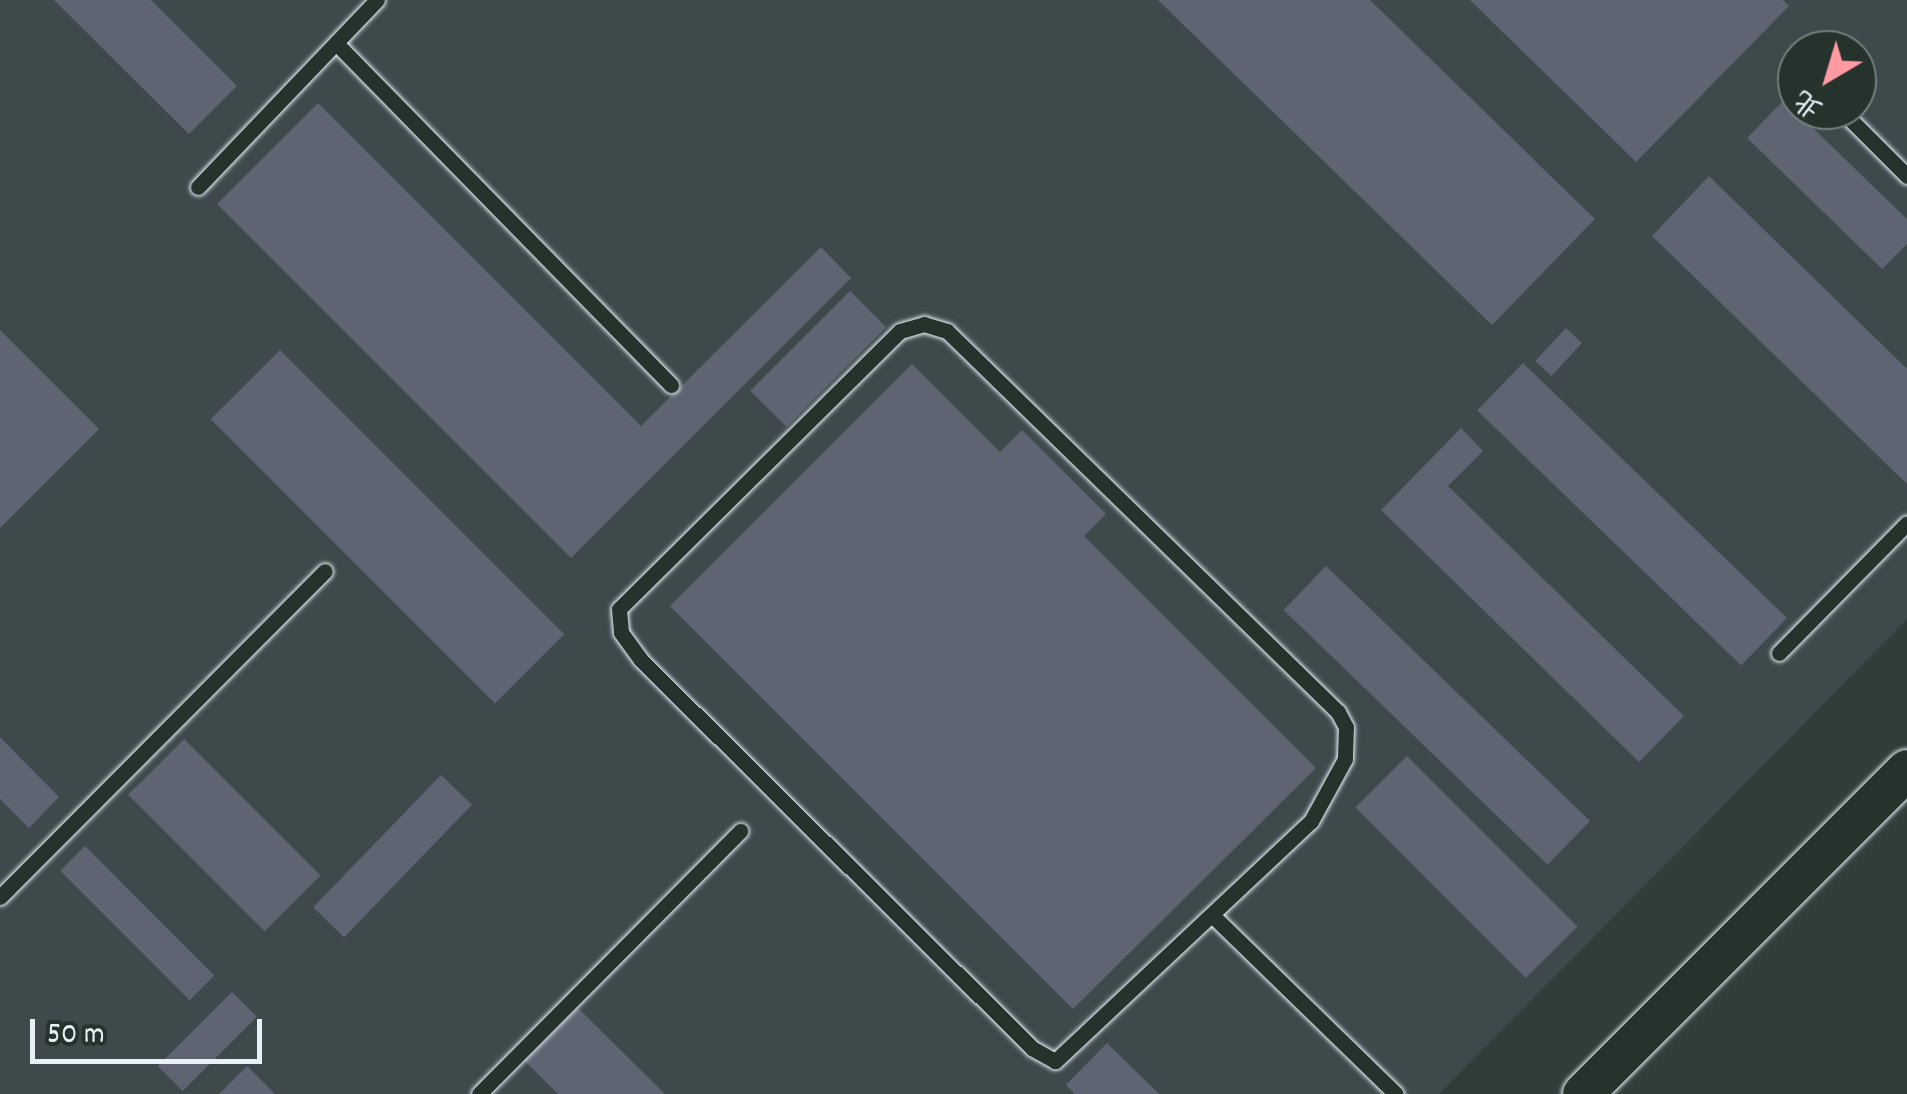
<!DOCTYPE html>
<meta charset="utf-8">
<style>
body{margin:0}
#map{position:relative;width:1907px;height:1094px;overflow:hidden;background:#313d3b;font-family:Dekko,"LXGW WenKai TC",sans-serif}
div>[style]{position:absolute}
.built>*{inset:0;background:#3e494c}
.building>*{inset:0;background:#5e6472;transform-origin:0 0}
.roads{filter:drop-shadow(0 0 2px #e8f1f8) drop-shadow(0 0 2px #e8f1f8)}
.lane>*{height:15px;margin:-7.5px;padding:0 7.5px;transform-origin:7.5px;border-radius:7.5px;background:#26332d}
.secondary>*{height:40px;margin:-20px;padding:0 20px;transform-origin:20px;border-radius:20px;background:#26332d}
span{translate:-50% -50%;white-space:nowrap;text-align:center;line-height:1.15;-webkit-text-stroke:8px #26332d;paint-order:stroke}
.north{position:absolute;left:1777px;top:30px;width:100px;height:100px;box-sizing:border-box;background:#26332d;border:2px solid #747f7e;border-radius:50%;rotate:218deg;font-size:28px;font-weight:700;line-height:40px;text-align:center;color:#e8f1f8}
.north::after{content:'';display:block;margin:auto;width:35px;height:45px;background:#ff9aa2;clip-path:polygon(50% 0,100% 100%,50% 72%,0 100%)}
.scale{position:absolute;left:30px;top:1019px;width:232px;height:45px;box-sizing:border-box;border:5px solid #e8f1f8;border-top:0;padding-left:12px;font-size:30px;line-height:35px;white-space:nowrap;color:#e8f1f8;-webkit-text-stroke:8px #26332d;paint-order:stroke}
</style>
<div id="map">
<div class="built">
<div style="clip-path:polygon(evenodd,0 0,1907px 0,1907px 619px,1439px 1094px,0 1094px,0 0,1797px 50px,1857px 50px,1857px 110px,1797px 110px,1797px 50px)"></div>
</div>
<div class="building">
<div style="clip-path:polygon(54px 0,151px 0,237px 86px,189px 134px)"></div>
<div style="clip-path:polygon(1158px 0,1370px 0,1595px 219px,1492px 325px)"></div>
<div style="clip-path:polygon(1470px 0,1783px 0,1789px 6px,1636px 162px)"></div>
<div style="clip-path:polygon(1784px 100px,1907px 219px,1907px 244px,1882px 269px,1747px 138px)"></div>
<div style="clip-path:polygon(318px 103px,641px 426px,821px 247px,851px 278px,571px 558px,217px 204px)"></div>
<div style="clip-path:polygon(1709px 176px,1907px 369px,1907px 484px,1652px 236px)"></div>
<div style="left:850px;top:291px;width:51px;height:141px;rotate:45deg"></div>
<div style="left:1566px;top:328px;width:22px;height:45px;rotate:43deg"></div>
<div style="clip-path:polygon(0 330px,99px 429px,0 528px)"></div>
<div style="left:280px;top:350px;width:402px;height:98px;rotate:45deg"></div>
<div style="left:1523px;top:363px;width:367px;height:66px;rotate:44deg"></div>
<div style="clip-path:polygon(912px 364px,1000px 452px,1022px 430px,1106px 514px,1084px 536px,1316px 768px,1073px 1009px,670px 606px)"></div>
<div style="clip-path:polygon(1461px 428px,1483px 451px,1448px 486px,1684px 716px,1639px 762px,1381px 510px)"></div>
<div style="left:1326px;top:566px;width:367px;height:61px;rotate:44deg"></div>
<div style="clip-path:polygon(0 737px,59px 797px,29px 828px,0 799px)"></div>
<div style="left:184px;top:739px;width:193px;height:79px;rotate:45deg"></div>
<div style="left:1407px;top:756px;width:241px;height:73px;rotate:45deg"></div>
<div style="left:441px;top:775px;width:43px;height:184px;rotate:44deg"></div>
<div style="left:85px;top:846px;width:183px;height:35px;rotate:45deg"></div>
<div style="left:232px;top:992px;width:35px;height:105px;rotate:45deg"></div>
<div style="clip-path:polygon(578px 1008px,665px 1094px,558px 1094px,525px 1061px)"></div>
<div style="clip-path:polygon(1107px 1043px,1159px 1094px,1075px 1094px,1066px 1085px)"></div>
<div style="clip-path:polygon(247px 1066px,275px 1094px,219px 1094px)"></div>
</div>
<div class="roads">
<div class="lane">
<div style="left:336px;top:43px;width:479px;rotate:45.6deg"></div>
<div style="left:1845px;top:114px;width:88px;rotate:45deg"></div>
<div style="left:198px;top:187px;width:259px;rotate:-46.3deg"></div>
<div style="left:924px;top:324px;width:24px;rotate:17deg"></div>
<div style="left:947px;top:331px;width:546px;rotate:44.26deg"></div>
<div style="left:1338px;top:712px;width:17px;rotate:62deg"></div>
<div style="left:1346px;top:727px;width:32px;rotate:92deg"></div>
<div style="left:1345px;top:759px;width:71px;rotate:118.7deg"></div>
<div style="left:1311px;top:821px;width:351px;rotate:136.8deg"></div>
<div style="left:1055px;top:1061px;width:26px;rotate:-151deg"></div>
<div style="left:1032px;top:1048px;width:551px;rotate:-135.22deg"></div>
<div style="left:641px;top:660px;width:34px;rotate:-126deg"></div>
<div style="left:621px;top:632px;width:23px;rotate:-95deg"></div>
<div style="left:619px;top:609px;width:395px;rotate:-44.7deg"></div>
<div style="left:900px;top:331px;width:25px;rotate:-16deg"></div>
<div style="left:1779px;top:653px;width:182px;rotate:-45.4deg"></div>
<div style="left:0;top:897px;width:460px;rotate:-45.1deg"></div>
<div style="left:1213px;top:916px;width:255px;rotate:44.2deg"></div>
<div style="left:479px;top:1094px;width:371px;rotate:-45.2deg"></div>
</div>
<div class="secondary">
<div style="left:1583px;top:1094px;width:458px;rotate:-45deg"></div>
</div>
</div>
<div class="north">北</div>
<div class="scale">50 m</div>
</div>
